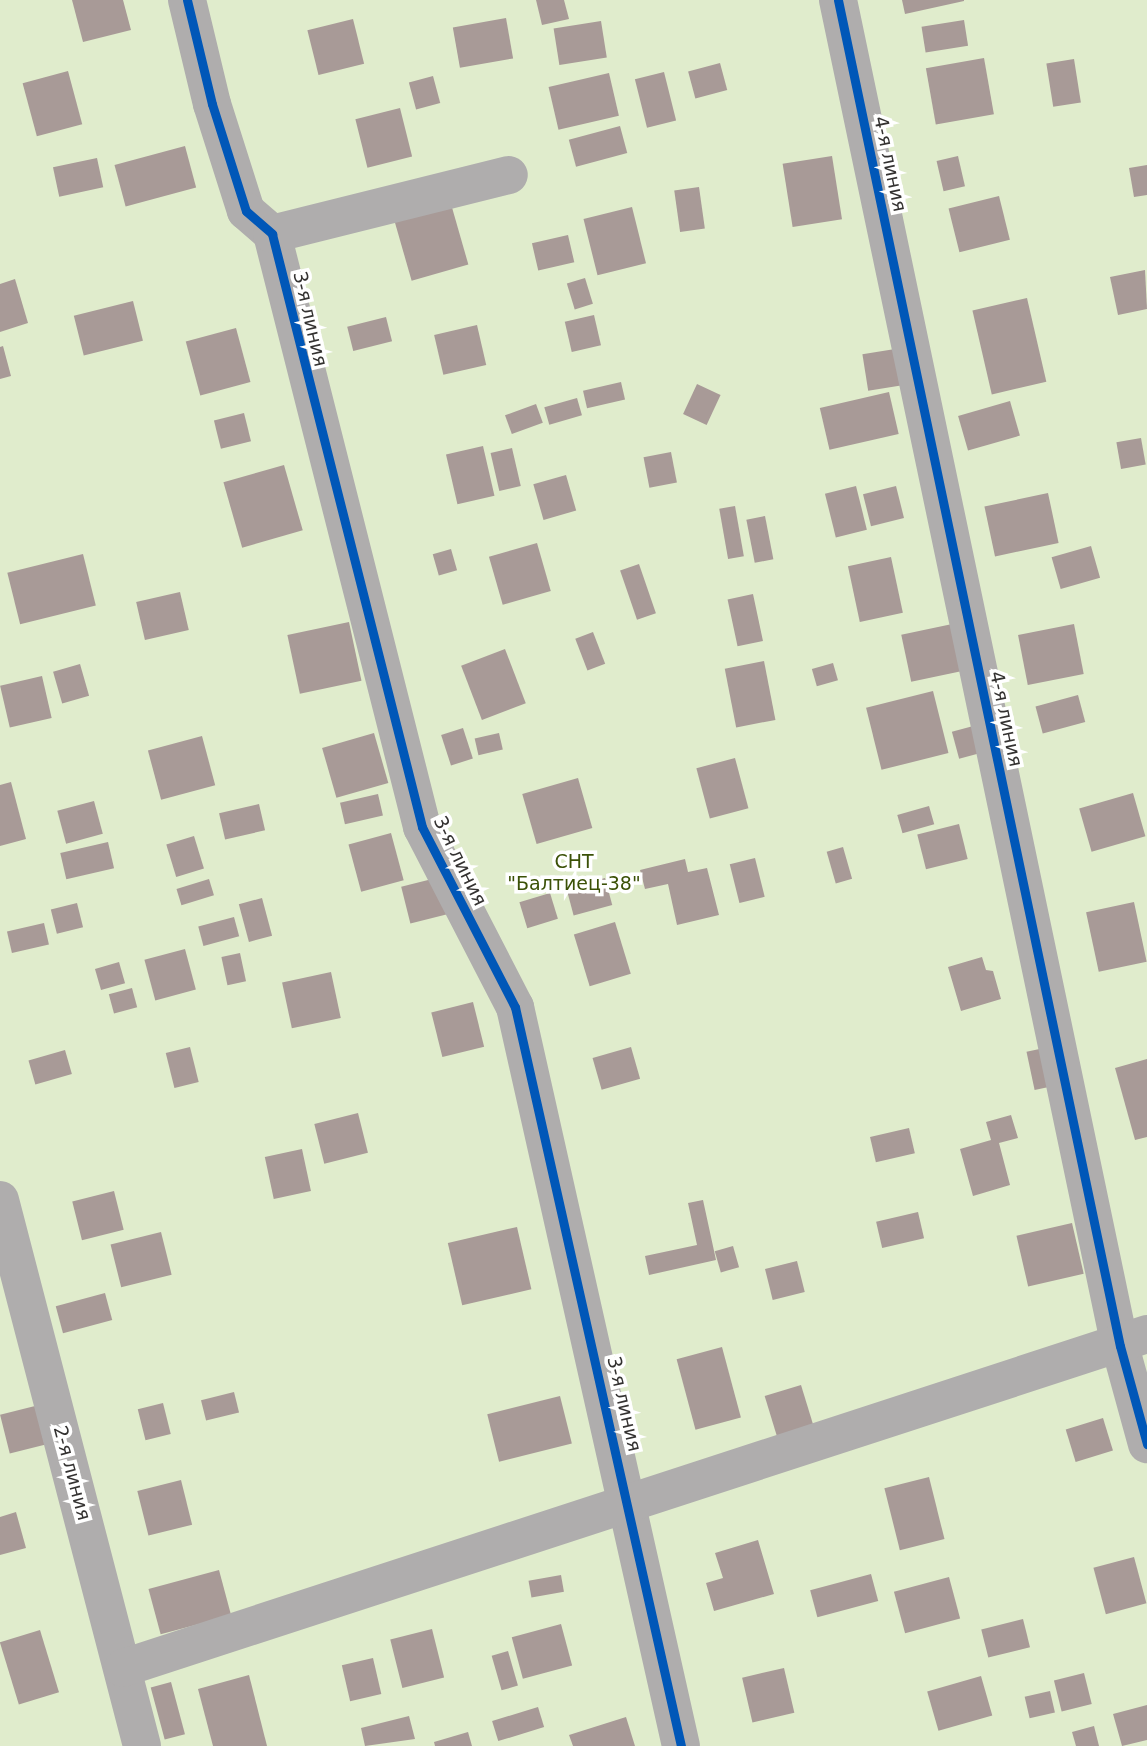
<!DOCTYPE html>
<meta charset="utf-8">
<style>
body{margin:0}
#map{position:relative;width:1147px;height:1746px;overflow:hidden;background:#f0eeec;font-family:"DejaVu Sans",sans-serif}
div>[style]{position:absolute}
.green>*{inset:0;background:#e0eccc;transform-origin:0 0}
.building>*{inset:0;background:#a89a97;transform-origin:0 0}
.street>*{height:38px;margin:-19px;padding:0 19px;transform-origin:19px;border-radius:19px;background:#afadad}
.cycleway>*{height:9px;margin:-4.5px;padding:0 4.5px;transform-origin:4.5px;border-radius:4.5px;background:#0057b8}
span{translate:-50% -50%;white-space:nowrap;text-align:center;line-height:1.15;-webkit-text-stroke:7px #fff;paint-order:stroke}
.street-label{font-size:19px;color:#343231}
.park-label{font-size:19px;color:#3b5107}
</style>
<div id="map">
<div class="green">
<div style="left:0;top:0;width:1147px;height:1746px"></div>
</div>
<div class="building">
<div style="clip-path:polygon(72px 0,123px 0,131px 30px,83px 42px)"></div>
<div style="clip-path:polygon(536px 0,564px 0,569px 19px,542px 25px)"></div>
<div style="clip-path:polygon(902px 0,964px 0,964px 1px,905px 14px)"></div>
<div style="left:506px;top:18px;width:41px;height:54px;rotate:80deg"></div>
<div style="left:353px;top:19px;width:46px;height:47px;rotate:76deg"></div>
<div style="left:964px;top:20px;width:26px;height:43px;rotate:81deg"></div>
<div style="left:601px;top:21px;width:37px;height:48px;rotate:81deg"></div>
<div style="left:984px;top:58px;width:57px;height:59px;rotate:80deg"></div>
<div style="left:1074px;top:59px;width:44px;height:28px;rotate:81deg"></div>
<div style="left:720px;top:63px;width:28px;height:33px;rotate:75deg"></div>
<div style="left:68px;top:71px;width:55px;height:47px;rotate:75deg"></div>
<div style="left:664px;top:72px;width:50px;height:30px;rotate:76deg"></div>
<div style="left:609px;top:73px;width:44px;height:62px;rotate:77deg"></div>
<div style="left:433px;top:76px;width:28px;height:25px;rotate:75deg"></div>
<div style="left:400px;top:108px;width:50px;height:46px;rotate:76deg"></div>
<div style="left:620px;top:126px;width:28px;height:53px;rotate:75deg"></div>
<div style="left:185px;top:146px;width:43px;height:73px;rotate:75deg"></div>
<div style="left:832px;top:156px;width:64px;height:50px;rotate:81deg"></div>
<div style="left:958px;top:156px;width:31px;height:22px;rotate:77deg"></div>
<div style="left:97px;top:158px;width:30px;height:45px;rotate:78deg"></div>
<div style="clip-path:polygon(1147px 165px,1147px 195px,1134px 197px,1129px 168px)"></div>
<div style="left:699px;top:187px;width:42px;height:25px;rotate:82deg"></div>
<div style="left:999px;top:196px;width:45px;height:52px;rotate:76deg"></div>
<div style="left:451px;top:204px;width:63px;height:59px;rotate:74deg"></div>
<div style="left:632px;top:207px;width:58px;height:50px;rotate:76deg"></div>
<div style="left:568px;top:235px;width:28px;height:37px;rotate:77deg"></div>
<div style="clip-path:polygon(1145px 270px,1147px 309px,1118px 315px,1110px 277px)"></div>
<div style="left:585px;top:278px;width:27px;height:19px;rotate:73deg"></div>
<div style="clip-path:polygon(15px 279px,28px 323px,0 332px,0 284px)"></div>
<div style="left:1027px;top:298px;width:86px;height:56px;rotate:77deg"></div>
<div style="left:133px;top:301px;width:41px;height:61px;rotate:76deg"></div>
<div style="left:594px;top:315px;width:31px;height:30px;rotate:77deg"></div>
<div style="left:386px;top:317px;width:25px;height:40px;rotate:76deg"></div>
<div style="left:477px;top:325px;width:41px;height:44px;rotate:77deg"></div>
<div style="left:236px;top:328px;width:56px;height:52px;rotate:75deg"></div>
<div style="clip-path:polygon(3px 346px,11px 376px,0 379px,0 347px)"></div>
<div style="left:895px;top:349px;width:37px;height:33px;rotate:81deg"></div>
<div style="left:621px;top:382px;width:18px;height:39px;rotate:77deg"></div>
<div style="left:697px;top:384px;width:26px;height:33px;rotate:25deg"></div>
<div style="left:889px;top:392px;width:43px;height:71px;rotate:77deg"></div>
<div style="left:577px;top:398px;width:18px;height:34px;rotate:74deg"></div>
<div style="left:1010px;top:401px;width:36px;height:54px;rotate:74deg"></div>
<div style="left:536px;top:404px;width:20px;height:33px;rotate:70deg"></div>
<div style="left:244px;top:413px;width:29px;height:31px;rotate:76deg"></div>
<div style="left:1141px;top:438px;width:27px;height:25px;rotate:80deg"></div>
<div style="left:483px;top:446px;width:51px;height:38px;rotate:77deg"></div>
<div style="left:512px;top:448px;width:39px;height:22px;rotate:77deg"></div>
<div style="left:671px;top:452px;width:31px;height:28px;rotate:79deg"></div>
<div style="left:284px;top:465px;width:68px;height:63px;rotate:74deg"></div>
<div style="left:566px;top:475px;width:37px;height:34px;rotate:74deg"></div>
<div style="left:856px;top:486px;width:45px;height:32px;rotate:76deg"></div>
<div style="left:896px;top:486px;width:33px;height:34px;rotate:76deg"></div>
<div style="left:1048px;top:493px;width:51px;height:65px;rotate:78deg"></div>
<div style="left:735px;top:506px;width:51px;height:16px;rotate:80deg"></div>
<div style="left:765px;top:516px;width:44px;height:19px;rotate:79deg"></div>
<div style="left:537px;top:543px;width:50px;height:50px;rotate:74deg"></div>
<div style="left:1091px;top:546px;width:33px;height:41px;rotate:74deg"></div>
<div style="left:451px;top:549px;width:22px;height:19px;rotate:74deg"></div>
<div style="left:83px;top:554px;width:53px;height:78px;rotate:76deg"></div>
<div style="left:891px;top:557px;width:57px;height:44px;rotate:78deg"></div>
<div style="left:639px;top:564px;width:52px;height:20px;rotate:71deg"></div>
<div style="left:180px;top:592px;width:39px;height:45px;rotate:77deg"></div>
<div style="left:753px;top:594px;width:48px;height:26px;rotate:78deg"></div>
<div style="left:349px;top:622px;width:60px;height:63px;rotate:78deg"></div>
<div style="left:957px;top:623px;width:48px;height:57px;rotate:78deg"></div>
<div style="left:1074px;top:624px;width:51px;height:57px;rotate:79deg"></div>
<div style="left:593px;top:632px;width:34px;height:19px;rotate:69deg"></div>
<div style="left:505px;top:649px;width:58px;height:47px;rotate:69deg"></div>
<div style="left:764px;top:661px;width:60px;height:40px;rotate:79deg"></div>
<div style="left:833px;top:663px;width:18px;height:22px;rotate:74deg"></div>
<div style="left:80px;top:664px;width:33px;height:28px;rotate:74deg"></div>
<div style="left:42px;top:676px;width:43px;height:43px;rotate:77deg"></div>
<div style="left:933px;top:691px;width:64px;height:69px;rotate:76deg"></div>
<div style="left:1078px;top:695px;width:28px;height:44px;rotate:75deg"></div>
<div style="left:977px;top:725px;width:28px;height:26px;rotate:75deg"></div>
<div style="left:463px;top:728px;width:32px;height:23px;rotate:72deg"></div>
<div style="left:374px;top:733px;width:52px;height:54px;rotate:74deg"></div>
<div style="left:499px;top:733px;width:17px;height:25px;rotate:77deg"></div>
<div style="left:202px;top:736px;width:51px;height:56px;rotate:75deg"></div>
<div style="left:735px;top:758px;width:52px;height:40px;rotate:75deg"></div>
<div style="left:578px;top:778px;width:52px;height:58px;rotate:74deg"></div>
<div style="clip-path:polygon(11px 782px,26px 839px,0 846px,0 785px)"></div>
<div style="left:1133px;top:793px;width:45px;height:56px;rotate:74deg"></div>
<div style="left:378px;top:794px;width:22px;height:39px;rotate:77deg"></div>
<div style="left:94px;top:801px;width:34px;height:38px;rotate:75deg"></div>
<div style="left:259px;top:804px;width:27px;height:41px;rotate:77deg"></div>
<div style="left:929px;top:806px;width:19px;height:33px;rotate:74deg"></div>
<div style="left:959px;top:824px;width:36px;height:43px;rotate:76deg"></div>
<div style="left:391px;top:833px;width:49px;height:44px;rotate:75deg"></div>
<div style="left:194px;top:836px;width:34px;height:29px;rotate:73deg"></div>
<div style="left:108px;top:842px;width:27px;height:49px;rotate:77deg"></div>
<div style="left:843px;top:847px;width:33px;height:17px;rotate:74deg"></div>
<div style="left:755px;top:858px;width:40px;height:26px;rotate:76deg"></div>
<div style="clip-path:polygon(685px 859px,688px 872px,707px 868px,719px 915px,677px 925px,668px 884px,645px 889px,640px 870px)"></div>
<div style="left:440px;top:877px;width:38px;height:40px;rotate:76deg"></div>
<div style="left:605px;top:878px;width:28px;height:40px;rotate:75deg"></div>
<div style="left:209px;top:879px;width:17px;height:34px;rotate:73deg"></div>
<div style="left:550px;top:893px;width:27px;height:32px;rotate:73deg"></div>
<div style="left:262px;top:898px;width:39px;height:24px;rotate:75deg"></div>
<div style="left:1134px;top:902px;width:61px;height:49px;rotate:78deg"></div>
<div style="left:77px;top:903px;width:25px;height:27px;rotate:76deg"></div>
<div style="left:234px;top:917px;width:20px;height:37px;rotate:75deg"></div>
<div style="left:615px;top:922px;width:54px;height:43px;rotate:73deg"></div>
<div style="left:44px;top:923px;width:22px;height:38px;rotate:77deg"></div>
<div style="left:185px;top:949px;width:42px;height:42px;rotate:75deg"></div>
<div style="left:240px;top:953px;width:29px;height:19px;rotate:78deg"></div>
<div style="clip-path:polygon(982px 957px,986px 970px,993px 971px,1001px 999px,961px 1011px,948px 967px)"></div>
<div style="left:119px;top:962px;width:22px;height:25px;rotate:74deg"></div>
<div style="left:331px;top:972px;width:47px;height:50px;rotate:78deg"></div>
<div style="left:132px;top:988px;width:20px;height:24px;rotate:75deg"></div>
<div style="left:473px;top:1002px;width:46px;height:43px;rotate:76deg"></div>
<div style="left:190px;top:1047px;width:36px;height:25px;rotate:76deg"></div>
<div style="left:631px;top:1047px;width:33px;height:40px;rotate:74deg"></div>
<div style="left:1049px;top:1047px;width:39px;height:23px;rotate:78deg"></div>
<div style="left:65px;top:1050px;width:25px;height:38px;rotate:74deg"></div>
<div style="clip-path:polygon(1147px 1059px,1147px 1137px,1135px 1140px,1115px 1068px)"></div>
<div style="left:358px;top:1113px;width:41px;height:45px;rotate:76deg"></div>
<div style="clip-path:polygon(1011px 1115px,1018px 1138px,999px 1143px,1010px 1185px,973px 1196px,960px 1149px,991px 1140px,986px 1122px)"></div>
<div style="left:909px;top:1128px;width:26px;height:40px;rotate:77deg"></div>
<div style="left:302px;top:1149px;width:43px;height:38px;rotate:78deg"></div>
<div style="left:114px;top:1191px;width:40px;height:43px;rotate:76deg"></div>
<div style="clip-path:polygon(703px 1200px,716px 1260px,649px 1275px,645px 1256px,697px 1245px,688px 1203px)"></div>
<div style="left:918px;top:1212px;width:27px;height:43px;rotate:77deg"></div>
<div style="left:1072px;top:1223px;width:52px;height:57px;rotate:77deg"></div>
<div style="left:517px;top:1227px;width:64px;height:71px;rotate:77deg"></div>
<div style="left:161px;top:1232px;width:44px;height:52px;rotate:76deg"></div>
<div style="left:733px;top:1246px;width:22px;height:19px;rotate:74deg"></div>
<div style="left:797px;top:1261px;width:32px;height:33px;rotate:76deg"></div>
<div style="left:105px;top:1293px;width:28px;height:51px;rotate:75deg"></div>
<div style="left:722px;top:1347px;width:73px;height:47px;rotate:75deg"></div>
<div style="left:801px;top:1385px;width:49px;height:38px;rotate:73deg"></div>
<div style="left:234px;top:1392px;width:21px;height:34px;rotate:76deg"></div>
<div style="left:560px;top:1396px;width:49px;height:75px;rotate:76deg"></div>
<div style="left:163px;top:1403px;width:32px;height:26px;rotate:76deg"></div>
<div style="left:35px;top:1406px;width:40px;height:36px;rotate:76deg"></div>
<div style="left:1103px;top:1418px;width:34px;height:39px;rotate:73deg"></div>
<div style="left:929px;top:1477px;width:64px;height:46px;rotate:76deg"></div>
<div style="left:181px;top:1480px;width:46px;height:45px;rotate:76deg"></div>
<div style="clip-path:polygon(16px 1512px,26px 1548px,0 1555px,0 1517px)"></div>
<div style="clip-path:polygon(758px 1540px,774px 1594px,714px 1611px,706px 1583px,723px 1578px,715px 1553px)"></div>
<div style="left:1134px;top:1557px;width:48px;height:42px;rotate:75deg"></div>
<div style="left:219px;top:1570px;width:47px;height:73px;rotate:75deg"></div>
<div style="left:871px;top:1574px;width:28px;height:63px;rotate:75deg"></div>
<div style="left:561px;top:1575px;width:17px;height:33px;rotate:80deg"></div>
<div style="left:949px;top:1577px;width:43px;height:57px;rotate:75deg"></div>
<div style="left:1023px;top:1619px;width:29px;height:43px;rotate:76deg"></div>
<div style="left:561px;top:1624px;width:43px;height:51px;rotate:75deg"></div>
<div style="left:432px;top:1629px;width:50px;height:43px;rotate:76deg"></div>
<div style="left:40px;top:1630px;width:65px;height:42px;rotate:73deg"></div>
<div style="left:508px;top:1651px;width:36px;height:17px;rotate:74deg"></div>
<div style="left:373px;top:1658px;width:37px;height:32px;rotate:77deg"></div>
<div style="left:784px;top:1668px;width:46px;height:43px;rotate:77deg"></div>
<div style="left:1084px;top:1673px;width:32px;height:31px;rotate:76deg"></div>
<div style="clip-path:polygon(249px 1675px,267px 1746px,213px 1746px,198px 1689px)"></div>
<div style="left:981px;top:1676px;width:41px;height:56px;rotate:74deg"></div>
<div style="left:171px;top:1682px;width:54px;height:21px;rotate:75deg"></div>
<div style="left:1050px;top:1691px;width:22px;height:26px;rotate:77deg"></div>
<div style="clip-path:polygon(1147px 1705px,1147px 1740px,1122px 1746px,1113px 1714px)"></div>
<div style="left:538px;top:1707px;width:21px;height:48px;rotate:73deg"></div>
<div style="clip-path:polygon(409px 1716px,415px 1739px,365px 1746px,361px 1728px)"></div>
<div style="clip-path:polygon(626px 1717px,635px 1746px,573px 1746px,569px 1735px)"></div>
<div style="clip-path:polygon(1094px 1726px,1099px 1746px,1076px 1746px,1072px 1732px)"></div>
<div style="clip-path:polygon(468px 1732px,472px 1746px,435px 1746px,434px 1742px)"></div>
</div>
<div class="street">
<div style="left:187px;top:0;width:107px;rotate:76.5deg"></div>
<div style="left:212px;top:104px;width:112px;rotate:72.4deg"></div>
<div style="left:246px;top:211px;width:35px;rotate:41deg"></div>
<div style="left:272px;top:234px;width:612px;rotate:75.8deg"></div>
<div style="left:422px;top:827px;width:203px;rotate:62.7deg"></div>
<div style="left:515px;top:1007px;width:757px;rotate:77.34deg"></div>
<div style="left:838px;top:0;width:1375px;rotate:78.17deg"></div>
<div style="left:1120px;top:1346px;width:102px;rotate:74.6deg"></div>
<div style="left:272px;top:234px;width:244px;rotate:-14deg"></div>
<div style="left:0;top:1200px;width:564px;rotate:75.42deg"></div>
<div style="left:123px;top:1668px;width:1077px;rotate:-18.06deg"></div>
</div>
<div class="cycleway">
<div style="left:187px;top:0;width:107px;rotate:76.5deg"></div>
<div style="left:212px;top:104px;width:112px;rotate:72.4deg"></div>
<div style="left:246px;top:211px;width:35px;rotate:41deg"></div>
<div style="left:272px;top:234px;width:612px;rotate:75.8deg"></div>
<div style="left:422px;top:827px;width:203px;rotate:62.7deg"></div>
<div style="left:515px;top:1007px;width:757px;rotate:77.34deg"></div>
<div style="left:838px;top:0;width:1375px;rotate:78.17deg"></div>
<div style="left:1120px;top:1346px;width:102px;rotate:74.6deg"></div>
</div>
<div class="street-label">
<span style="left:890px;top:164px;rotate:78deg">4-я линия</span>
<span style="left:310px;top:319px;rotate:77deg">3-я линия</span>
<span style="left:1006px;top:719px;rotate:78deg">4-я линия</span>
<span style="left:460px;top:861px;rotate:64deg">3-я линия</span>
<span style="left:624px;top:1404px;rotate:77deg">3-я линия</span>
<span style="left:72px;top:1473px;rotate:75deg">2-я линия</span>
</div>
<div class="park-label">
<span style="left:574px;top:873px">СНТ<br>"Балтиец-38"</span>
</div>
</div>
